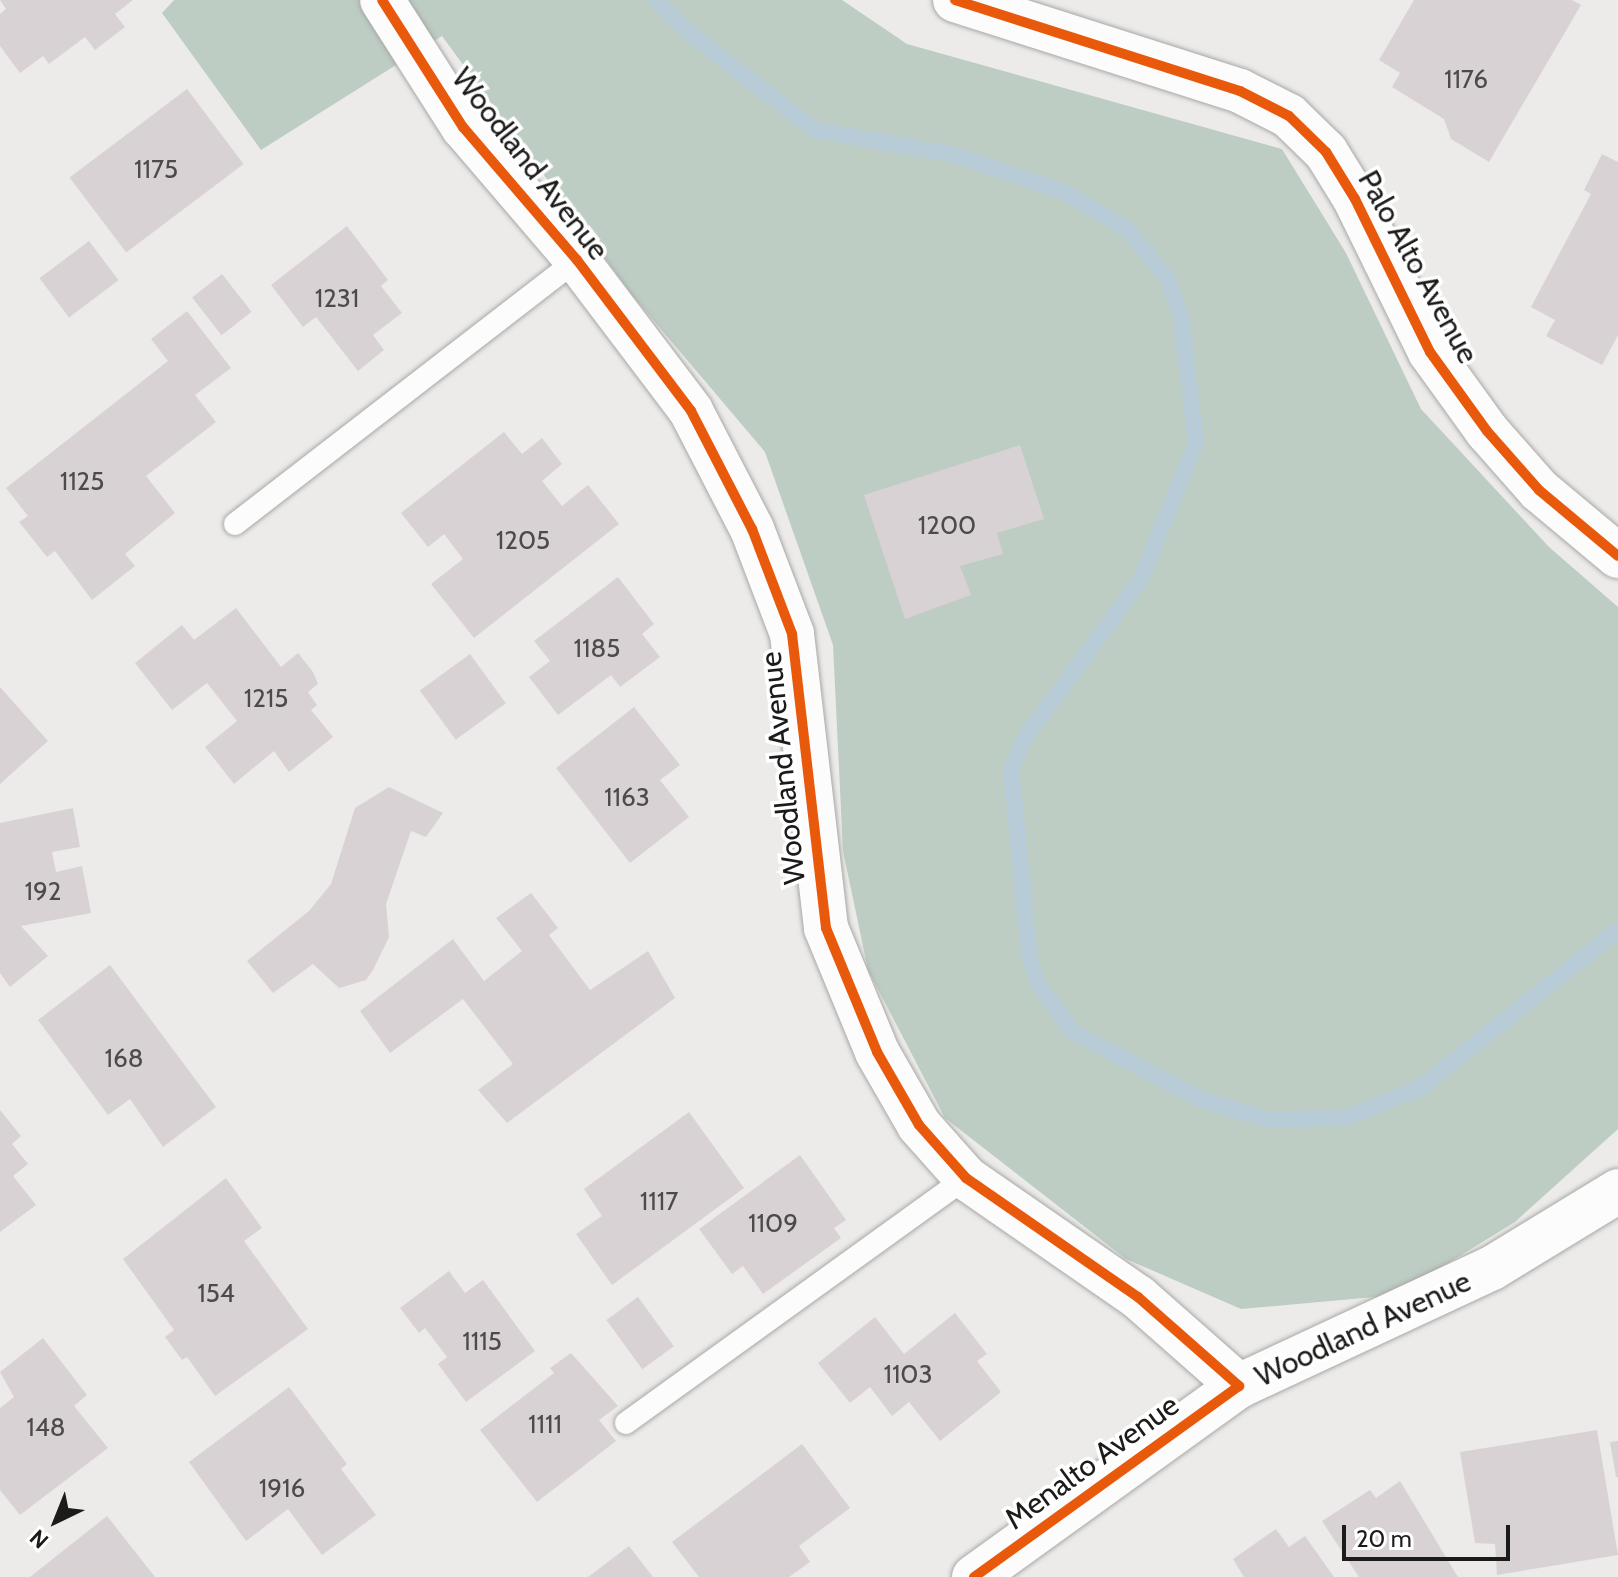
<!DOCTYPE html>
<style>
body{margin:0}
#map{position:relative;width:1618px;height:1577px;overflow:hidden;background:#ecebe9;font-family:Cabin,sans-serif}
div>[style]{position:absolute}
.forest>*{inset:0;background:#bdcdc4}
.stream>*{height:16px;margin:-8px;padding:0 8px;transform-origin:8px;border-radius:8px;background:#b8ccd8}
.building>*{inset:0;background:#d9d2d4;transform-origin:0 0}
.roads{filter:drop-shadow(0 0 2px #a8a8a6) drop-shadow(0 0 2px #a8a8a6)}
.lane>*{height:22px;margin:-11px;padding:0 11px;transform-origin:11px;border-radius:11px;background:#fcfcfc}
.street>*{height:44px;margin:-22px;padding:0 22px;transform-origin:22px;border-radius:22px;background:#fcfcfc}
.cycleway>*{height:10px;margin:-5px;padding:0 5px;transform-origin:5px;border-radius:5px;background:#e8590c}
span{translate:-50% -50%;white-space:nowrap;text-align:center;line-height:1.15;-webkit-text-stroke:7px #fff;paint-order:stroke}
.number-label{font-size:26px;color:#4c4b4a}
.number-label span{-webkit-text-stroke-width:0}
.street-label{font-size:30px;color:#1b1b19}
.north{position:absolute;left:16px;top:1481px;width:80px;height:80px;-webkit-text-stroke:6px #fff;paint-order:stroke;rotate:223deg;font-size:22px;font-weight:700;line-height:32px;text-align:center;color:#1b1b19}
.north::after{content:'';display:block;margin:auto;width:28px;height:36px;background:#1b1b19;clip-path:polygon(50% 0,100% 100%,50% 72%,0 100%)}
.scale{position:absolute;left:1342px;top:1525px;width:168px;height:36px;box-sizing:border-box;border:4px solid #1b1b19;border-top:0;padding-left:10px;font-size:24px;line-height:28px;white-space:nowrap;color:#1b1b19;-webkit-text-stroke:6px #fff;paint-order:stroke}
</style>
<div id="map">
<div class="forest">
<div style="clip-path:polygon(174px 0,842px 0,907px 44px,1282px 149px,1346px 253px,1421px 409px,1549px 547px,1618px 607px,1618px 1129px,1515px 1222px,1396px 1295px,1241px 1309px,1126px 1259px,945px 1118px,868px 970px,843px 851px,833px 645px,765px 452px,632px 295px,442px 36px,261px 150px,162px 13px)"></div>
</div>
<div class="stream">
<div style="left:656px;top:0;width:53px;rotate:44.2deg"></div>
<div style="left:694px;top:37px;width:153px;rotate:37.5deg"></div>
<div style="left:815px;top:130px;width:142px;rotate:10.1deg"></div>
<div style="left:955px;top:155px;width:115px;rotate:18.7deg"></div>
<div style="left:1064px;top:192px;width:73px;rotate:30.4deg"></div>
<div style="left:1127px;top:229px;width:63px;rotate:50.8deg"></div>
<div style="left:1167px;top:278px;width:40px;rotate:69deg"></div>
<div style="left:1181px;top:315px;width:128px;rotate:83.3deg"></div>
<div style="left:1196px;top:442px;width:150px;rotate:111.9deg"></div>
<div style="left:1140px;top:581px;width:196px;rotate:126.3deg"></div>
<div style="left:1024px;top:739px;width:33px;rotate:113deg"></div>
<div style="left:1011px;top:769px;width:185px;rotate:84.4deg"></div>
<div style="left:1029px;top:953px;width:30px;rotate:75deg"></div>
<div style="left:1037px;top:982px;width:62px;rotate:54.2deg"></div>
<div style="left:1073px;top:1032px;width:146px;rotate:27.8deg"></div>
<div style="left:1202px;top:1100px;width:70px;rotate:16.6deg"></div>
<div style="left:1269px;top:1120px;width:79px;rotate:-2.2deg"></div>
<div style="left:1348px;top:1117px;width:78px;rotate:-21.9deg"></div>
<div style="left:1420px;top:1088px;width:253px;rotate:-38.6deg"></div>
</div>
<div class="building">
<div style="clip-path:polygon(0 0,133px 0,115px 14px,125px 27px,95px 50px,85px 37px,49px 64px,43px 56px,20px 73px,0 46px,0 14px,6px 9px)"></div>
<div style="clip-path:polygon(1414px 0,1572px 0,1581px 5px,1489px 162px,1451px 139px,1444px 119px,1392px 87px,1400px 73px,1379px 60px)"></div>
<div style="left:187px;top:89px;width:94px;height:147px;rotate:53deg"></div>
<div style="clip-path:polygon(1602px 154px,1618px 162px,1618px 335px,1602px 365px,1546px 336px,1555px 320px,1531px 307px,1591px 194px,1584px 190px)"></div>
<div style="clip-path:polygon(347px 226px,388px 280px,381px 286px,402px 313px,373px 335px,384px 350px,358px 371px,316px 317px,303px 327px,271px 285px)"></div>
<div style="left:89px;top:241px;width:49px;height:62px;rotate:53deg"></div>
<div style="left:222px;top:274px;width:48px;height:38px;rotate:52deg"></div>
<div style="clip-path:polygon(187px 311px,231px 368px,195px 395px,216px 422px,146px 476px,175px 513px,125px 554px,135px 566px,92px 600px,55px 551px,47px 557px,19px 522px,28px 516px,6px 488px,168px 361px,151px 339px)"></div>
<div style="clip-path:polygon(504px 432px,522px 454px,542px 438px,562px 464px,542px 481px,562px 506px,588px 485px,619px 524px,474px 638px,431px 584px,463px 559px,444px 534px,428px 547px,401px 513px)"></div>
<div style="clip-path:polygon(1020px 445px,1044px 519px,997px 533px,1003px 554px,960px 566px,971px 595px,905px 619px,864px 495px)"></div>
<div style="clip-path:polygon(618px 577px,654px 624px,642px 634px,660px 657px,620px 687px,611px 675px,558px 715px,529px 677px,550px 661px,534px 641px)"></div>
<div style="clip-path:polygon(236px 608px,281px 667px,298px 653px,313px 672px,318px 684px,308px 692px,317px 705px,311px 710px,333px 737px,289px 772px,274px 751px,234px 784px,205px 747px,237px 721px,207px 683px,172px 710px,135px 663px,182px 625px,194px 640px)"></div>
<div style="left:470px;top:654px;width:61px;height:62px;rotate:54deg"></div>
<div style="clip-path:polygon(0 687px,48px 741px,0 784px)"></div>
<div style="clip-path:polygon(634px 707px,680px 765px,660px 780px,689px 817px,630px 863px,556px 768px)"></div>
<div style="clip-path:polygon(389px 787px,443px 813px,426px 837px,411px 831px,386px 904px,389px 937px,373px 970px,366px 980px,339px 988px,313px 964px,273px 993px,247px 961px,309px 911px,331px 884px,355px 808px)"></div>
<div style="clip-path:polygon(73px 808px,80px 847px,52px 852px,56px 872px,82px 866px,91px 913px,21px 926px,48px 956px,10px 987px,0 973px,0 823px)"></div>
<div style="clip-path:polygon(531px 893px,558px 928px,549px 935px,590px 990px,648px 951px,675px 998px,507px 1123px,478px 1090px,513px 1064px,463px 999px,390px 1053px,360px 1011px,453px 939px,484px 981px,522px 951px,496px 918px)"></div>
<div style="clip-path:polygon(110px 965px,216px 1107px,163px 1147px,130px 1099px,108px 1115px,38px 1020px)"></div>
<div style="clip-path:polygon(0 1110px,21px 1136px,12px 1144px,28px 1164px,13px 1176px,36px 1205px,0 1232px)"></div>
<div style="clip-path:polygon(689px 1112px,744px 1188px,612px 1285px,576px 1234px,602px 1216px,584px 1189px)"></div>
<div style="clip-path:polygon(800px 1155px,846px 1220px,834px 1228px,841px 1238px,763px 1294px,743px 1266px,732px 1274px,699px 1229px)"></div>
<div style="clip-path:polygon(226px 1178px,262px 1228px,244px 1241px,308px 1329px,215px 1396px,187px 1357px,182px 1360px,165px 1337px,174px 1330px,123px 1259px)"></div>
<div style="clip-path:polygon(449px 1271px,465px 1293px,483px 1280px,535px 1351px,466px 1402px,438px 1364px,447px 1357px,425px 1328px,419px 1333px,400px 1308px)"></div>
<div style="left:638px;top:1297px;width:61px;height:39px;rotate:54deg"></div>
<div style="clip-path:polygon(955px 1313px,987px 1354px,977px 1361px,1001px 1392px,940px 1441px,909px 1402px,892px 1416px,870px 1387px,850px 1403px,818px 1363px,875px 1317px,904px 1354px)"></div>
<div style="clip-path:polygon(43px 1338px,87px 1395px,74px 1406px,108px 1448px,20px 1515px,0 1490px,0 1408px,14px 1397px,0 1372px)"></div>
<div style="clip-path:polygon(571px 1353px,618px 1406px,599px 1420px,616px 1441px,537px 1502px,480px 1430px,554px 1373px,550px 1368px)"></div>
<div style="clip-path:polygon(289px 1387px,347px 1464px,341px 1469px,376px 1515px,322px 1555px,288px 1509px,246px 1541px,189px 1462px)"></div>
<div style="clip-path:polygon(1597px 1430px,1618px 1555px,1497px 1575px,1495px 1544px,1475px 1543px,1460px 1452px)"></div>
<div style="clip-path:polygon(1618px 1441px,1618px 1477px,1616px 1477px,1610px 1442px)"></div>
<div style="clip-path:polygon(802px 1444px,850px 1508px,799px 1546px,810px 1562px,789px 1577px,699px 1577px,672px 1542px)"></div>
<div style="clip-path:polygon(1400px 1481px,1458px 1577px,1359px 1577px,1322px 1521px,1370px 1490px,1376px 1498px)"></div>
<div style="clip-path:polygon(107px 1516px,155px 1577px,30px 1577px)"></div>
<div style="clip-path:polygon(1276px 1529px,1289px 1547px,1305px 1536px,1334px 1577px,1244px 1577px,1233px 1559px)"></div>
<div style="clip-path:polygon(629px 1546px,653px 1577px,588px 1577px)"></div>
</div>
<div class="roads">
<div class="lane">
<div style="left:235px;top:524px;width:432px;rotate:-37.7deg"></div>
<div style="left:626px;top:1423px;width:419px;rotate:-35.8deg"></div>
</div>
<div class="street">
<div style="left:382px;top:0;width:151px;rotate:57.5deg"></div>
<div style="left:463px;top:127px;width:175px;rotate:49.4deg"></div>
<div style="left:577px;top:260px;width:189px;rotate:52.9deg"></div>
<div style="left:691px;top:411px;width:133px;rotate:62.7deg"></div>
<div style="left:752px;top:529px;width:112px;rotate:69.1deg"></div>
<div style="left:792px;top:634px;width:296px;rotate:83.4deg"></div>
<div style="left:826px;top:928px;width:134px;rotate:67.6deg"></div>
<div style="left:877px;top:1052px;width:84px;rotate:60.1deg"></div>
<div style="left:919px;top:1125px;width:71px;rotate:48.4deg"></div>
<div style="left:966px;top:1178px;width:209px;rotate:34.7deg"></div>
<div style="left:1138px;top:1297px;width:135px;rotate:41.4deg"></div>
<div style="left:955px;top:0;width:299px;rotate:17.7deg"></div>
<div style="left:1240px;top:91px;width:55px;rotate:27deg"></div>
<div style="left:1289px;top:116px;width:52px;rotate:44.2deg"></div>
<div style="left:1326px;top:152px;width:55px;rotate:58.3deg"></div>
<div style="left:1355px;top:199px;width:170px;rotate:63.9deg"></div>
<div style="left:1430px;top:352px;width:97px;rotate:54.2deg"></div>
<div style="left:1487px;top:431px;width:79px;rotate:48.6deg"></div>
<div style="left:1539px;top:490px;width:103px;rotate:39.9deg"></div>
<div style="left:974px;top:1577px;width:327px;rotate:-35.8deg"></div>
<div style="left:1239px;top:1386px;width:279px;rotate:-25deg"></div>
<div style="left:1492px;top:1268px;width:148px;rotate:-31.4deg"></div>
</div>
</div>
<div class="cycleway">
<div style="left:382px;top:0;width:151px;rotate:57.5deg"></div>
<div style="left:463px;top:127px;width:175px;rotate:49.4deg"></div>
<div style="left:577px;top:260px;width:189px;rotate:52.9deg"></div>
<div style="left:691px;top:411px;width:133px;rotate:62.7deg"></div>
<div style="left:752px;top:529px;width:112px;rotate:69.1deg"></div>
<div style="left:792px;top:634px;width:296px;rotate:83.4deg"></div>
<div style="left:826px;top:928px;width:134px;rotate:67.6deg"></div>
<div style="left:877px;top:1052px;width:84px;rotate:60.1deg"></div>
<div style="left:919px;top:1125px;width:71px;rotate:48.4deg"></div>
<div style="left:966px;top:1178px;width:209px;rotate:34.7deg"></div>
<div style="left:1138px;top:1297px;width:135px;rotate:41.4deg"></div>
<div style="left:1239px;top:1386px;width:327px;rotate:144.2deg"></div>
<div style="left:955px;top:0;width:299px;rotate:17.7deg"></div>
<div style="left:1240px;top:91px;width:55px;rotate:27deg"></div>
<div style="left:1289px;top:116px;width:52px;rotate:44.2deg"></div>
<div style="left:1326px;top:152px;width:55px;rotate:58.3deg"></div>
<div style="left:1355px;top:199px;width:170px;rotate:63.9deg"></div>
<div style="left:1430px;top:352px;width:97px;rotate:54.2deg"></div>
<div style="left:1487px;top:431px;width:79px;rotate:48.6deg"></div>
<div style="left:1539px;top:490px;width:103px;rotate:39.9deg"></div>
</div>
<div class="number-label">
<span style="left:1466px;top:80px">1176</span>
<span style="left:156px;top:170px">1175</span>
<span style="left:337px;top:299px">1231</span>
<span style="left:82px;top:482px">1125</span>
<span style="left:947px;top:526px">1200</span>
<span style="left:523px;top:541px">1205</span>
<span style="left:597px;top:649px">1185</span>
<span style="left:266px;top:699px">1215</span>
<span style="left:627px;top:798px">1163</span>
<span style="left:43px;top:892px">192</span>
<span style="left:124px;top:1059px">168</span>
<span style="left:659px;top:1202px">1117</span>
<span style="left:773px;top:1224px">1109</span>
<span style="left:216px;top:1294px">154</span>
<span style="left:482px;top:1342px">1115</span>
<span style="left:908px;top:1375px">1103</span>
<span style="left:545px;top:1425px">1111</span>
<span style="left:46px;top:1428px">148</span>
<span style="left:282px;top:1489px">1916</span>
</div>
<div class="street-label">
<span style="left:530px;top:164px;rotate:52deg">Woodland Avenue</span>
<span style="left:1418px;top:267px;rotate:61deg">Palo Alto Avenue</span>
<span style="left:783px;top:768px;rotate:-96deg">Woodland Avenue</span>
<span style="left:1363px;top:1329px;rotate:-25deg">Woodland Avenue</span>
<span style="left:1092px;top:1462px;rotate:-36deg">Menalto Avenue</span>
</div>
<div class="north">N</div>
<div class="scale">20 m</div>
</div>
